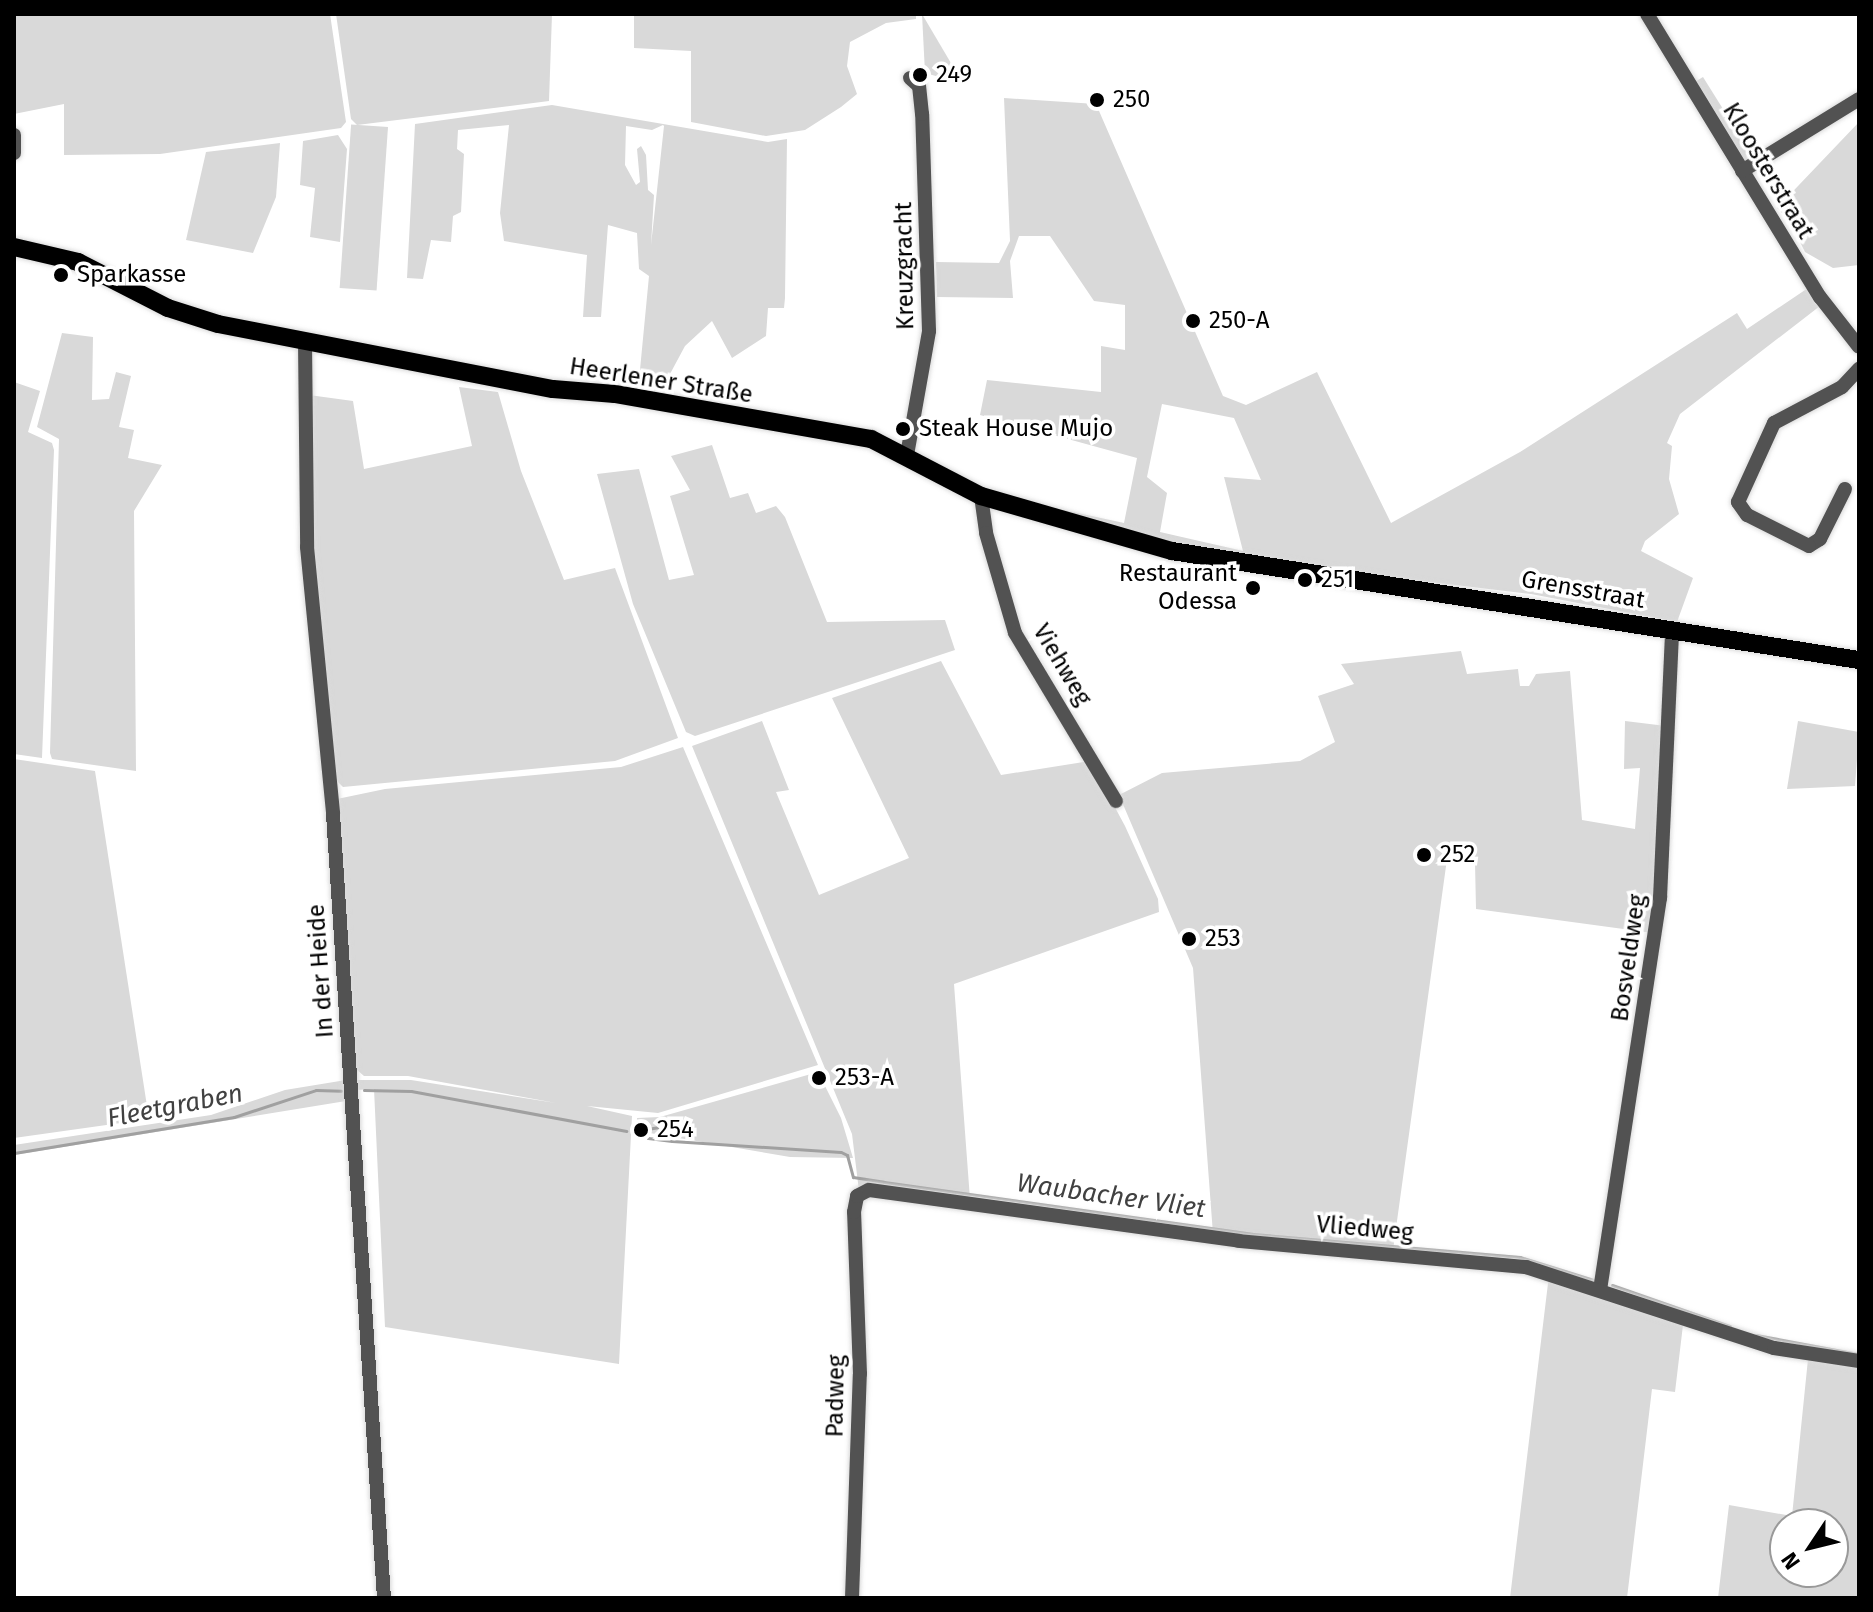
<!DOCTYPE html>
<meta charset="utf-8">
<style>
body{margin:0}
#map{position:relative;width:1873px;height:1612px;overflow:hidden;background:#fff;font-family:"Fira Sans",sans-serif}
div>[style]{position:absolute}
.green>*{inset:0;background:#d9d9d9;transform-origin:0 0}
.stream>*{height:3px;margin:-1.5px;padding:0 1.5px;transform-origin:1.5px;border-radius:1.5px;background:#a0a0a0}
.roads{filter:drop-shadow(0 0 2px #dbdbdb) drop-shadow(0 0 2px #dbdbdb)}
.minor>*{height:14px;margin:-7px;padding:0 7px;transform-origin:7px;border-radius:7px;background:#525252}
.major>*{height:18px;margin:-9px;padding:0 9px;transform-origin:9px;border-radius:9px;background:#000}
.dots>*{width:22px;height:22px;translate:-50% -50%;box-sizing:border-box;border:4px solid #fff;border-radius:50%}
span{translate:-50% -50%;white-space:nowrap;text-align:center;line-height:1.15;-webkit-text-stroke:7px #fff;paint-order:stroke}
.poi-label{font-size:24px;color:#000}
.left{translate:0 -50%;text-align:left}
.right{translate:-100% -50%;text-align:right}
.street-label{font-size:24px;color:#000}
.water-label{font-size:26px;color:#414141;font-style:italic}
.frame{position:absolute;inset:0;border:16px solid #000;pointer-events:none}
.north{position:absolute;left:1769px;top:1508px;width:80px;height:80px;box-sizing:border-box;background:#fff;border:2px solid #999;border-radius:50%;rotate:235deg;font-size:22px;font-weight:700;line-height:32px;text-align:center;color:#000}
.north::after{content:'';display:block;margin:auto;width:28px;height:36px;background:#000;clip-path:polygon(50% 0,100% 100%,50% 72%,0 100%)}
</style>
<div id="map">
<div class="green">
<div style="clip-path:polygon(14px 14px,330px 14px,346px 122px,341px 128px,160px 154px,64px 155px,64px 104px,14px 114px)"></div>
<div style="clip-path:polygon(336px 14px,552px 14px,549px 101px,357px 125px,351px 119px)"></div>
<div style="clip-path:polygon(634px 14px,916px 14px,916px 19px,886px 23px,850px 42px,847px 66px,857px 94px,841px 107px,805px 130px,766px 136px,691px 122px,691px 51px,634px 48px)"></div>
<div style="clip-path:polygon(922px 14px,958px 75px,961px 83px,925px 73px)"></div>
<div style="left:1703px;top:77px;width:97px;height:11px;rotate:58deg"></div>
<div style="clip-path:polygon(evenodd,1004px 98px,1096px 104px,1223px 396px,1246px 405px,1317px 372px,1391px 523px,1520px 452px,1737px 313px,1747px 329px,1808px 288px,1820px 306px,1680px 414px,1667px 443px,1672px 446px,1669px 479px,1679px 514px,1645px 541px,1641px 551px,1693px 578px,1677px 622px,1531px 594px,1222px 557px,1045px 506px,1124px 523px,1137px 458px,980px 415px,987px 380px,1101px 392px,1101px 346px,1125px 350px,1125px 305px,1094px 301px,1050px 236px,1019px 236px,1010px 261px,1013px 298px,937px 297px,936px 262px,999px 263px,1010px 241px,1004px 98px,1162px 404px,1234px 418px,1261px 480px,1224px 477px,1243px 551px,1160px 532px,1167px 493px,1147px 477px,1162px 404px)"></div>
<div style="clip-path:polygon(evenodd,552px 105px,768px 142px,787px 139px,785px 298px,784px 308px,768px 308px,766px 336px,732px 358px,712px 321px,685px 346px,663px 387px,639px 380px,649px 276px,639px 269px,637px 233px,608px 225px,601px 317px,583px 317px,587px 255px,504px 241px,500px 213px,509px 125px,458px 130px,457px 149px,464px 154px,461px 212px,453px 216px,451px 242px,431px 240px,423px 279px,407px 278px,415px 124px,552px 105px,663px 125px,664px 126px,651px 245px,654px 195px,648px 190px,646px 155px,641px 146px,637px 149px,640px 182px,636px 185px,625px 165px,626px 126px,652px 130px,663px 125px)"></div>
<div style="clip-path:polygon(1859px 122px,1859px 265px,1833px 268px,1805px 252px,1790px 222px,1789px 209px,1783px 214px,1777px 208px)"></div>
<div style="left:388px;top:127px;width:164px;height:37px;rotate:94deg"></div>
<div style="clip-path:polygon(338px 135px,347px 149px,340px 242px,310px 237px,315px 188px,300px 185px,303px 141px)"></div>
<div style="clip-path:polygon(280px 143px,276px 197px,253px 253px,186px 240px,206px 152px)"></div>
<div style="clip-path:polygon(62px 333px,93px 337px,92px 400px,109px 399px,116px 372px,131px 376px,119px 427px,134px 430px,128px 458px,162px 465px,134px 511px,136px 771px,52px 759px,50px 753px,59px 439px,37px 427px)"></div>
<div style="clip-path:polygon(14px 382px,40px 391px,28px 432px,52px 443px,54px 450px,42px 758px,14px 754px)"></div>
<div style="clip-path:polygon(459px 387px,498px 392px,521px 471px,564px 580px,615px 568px,678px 738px,615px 761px,343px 787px,334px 778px,314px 585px,309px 395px,353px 401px,364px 469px,472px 446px)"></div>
<div style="clip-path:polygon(712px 445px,730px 498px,748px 493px,756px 513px,776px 506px,785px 517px,827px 622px,945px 620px,955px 650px,695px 736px,686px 732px,633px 604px,597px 474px,639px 469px,669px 580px,694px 575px,670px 496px,690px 490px,671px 456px)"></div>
<div style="clip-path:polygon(1461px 651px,1467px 674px,1518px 669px,1520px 686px,1529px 686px,1536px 674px,1570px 671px,1582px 820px,1635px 829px,1640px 768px,1624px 769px,1625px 721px,1666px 726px,1653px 933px,1476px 909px,1475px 863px,1447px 859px,1393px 1250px,1213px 1234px,1193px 968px,1119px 795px,1162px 773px,1300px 761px,1335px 742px,1318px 696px,1354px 684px,1341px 664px)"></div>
<div style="clip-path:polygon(941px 661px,1001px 775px,1090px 761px,1125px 826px,1158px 899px,1159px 912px,954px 984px,970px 1199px,859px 1191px,852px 1134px,692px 746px,762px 721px,789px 790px,776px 792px,819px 895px,909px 858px,832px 698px)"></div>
<div style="clip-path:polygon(1798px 721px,1859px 732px,1855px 786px,1787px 789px)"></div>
<div style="clip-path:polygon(683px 747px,818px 1065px,658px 1113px,587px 1106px,632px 1116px,619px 1364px,385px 1327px,374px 1089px,355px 1090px,355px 1080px,411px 1080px,556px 1103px,408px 1076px,364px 1076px,356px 1069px,337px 799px,385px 789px,621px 767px)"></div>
<div style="clip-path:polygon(14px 759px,95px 771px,149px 1119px,14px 1138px)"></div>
<div style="clip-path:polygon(818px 1072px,841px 1118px,853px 1158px,790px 1157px,638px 1131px,637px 1118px,660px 1117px)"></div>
<div style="clip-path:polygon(346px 1080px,346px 1101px,14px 1155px,14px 1145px,211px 1115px,285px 1090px)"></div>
<div style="clip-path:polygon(1549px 1275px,1683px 1325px,1675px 1392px,1652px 1389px,1627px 1598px,1510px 1598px)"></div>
<div style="clip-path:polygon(evenodd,1808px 1359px,1859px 1367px,1859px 1598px,1718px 1598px,1729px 1505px,1792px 1516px,1808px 1359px,1785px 1524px,1833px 1524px,1833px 1572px,1785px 1572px,1785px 1524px)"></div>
</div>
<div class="stream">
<div style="left:364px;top:1090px;width:47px;rotate:1.2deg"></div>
<div style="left:411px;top:1091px;width:219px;rotate:10.5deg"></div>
<div style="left:642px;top:1130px;width:10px;rotate:53deg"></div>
<div style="left:648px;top:1138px;width:24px;rotate:7deg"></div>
<div style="left:672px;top:1141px;width:169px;rotate:3.7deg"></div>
<div style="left:841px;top:1152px;width:7px;rotate:27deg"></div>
<div style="left:847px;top:1155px;width:23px;rotate:75deg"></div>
<div style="left:853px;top:1177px;width:31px;rotate:9deg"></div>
<div style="left:884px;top:1182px;width:373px;rotate:8deg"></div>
<div style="left:1253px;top:1234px;width:268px;rotate:4.9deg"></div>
<div style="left:1520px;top:1257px;width:77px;rotate:17.3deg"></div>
<div style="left:642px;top:1130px;width:27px;rotate:-10deg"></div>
<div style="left:14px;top:1153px;width:223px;rotate:-9.3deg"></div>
<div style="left:234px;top:1117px;width:86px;rotate:-18.2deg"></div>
<div style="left:316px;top:1090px;width:25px;rotate:2deg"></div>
<div style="left:1612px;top:1285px;width:125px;rotate:19.2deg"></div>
<div style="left:1756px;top:1335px;width:105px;rotate:10.5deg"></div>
</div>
<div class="roads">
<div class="minor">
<div style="left:1647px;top:14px;width:332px;rotate:58.6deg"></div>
<div style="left:1820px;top:297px;width:63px;rotate:52deg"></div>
<div style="left:14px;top:135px;width:18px;rotate:90deg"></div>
<div style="left:1742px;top:171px;width:137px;rotate:-31.6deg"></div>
<div style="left:305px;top:341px;width:206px;rotate:89.4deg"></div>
<div style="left:307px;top:547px;width:268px;rotate:84.4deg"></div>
<div style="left:333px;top:814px;width:786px;rotate:86.28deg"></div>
<div style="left:907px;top:455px;width:126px;rotate:-79.9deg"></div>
<div style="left:929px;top:331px;width:217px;rotate:-91.8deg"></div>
<div style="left:922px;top:114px;width:28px;rotate:-96deg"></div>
<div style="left:919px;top:86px;width:12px;rotate:-138deg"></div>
<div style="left:1845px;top:489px;width:56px;rotate:116.6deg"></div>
<div style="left:1820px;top:539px;width:13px;rotate:148deg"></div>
<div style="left:1809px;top:546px;width:69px;rotate:-153.4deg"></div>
<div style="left:1747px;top:515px;width:16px;rotate:-125deg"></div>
<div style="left:1738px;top:502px;width:87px;rotate:-65.5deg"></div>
<div style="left:1774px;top:423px;width:77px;rotate:-27.9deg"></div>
<div style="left:1842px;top:387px;width:25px;rotate:-47deg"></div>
<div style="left:981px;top:496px;width:37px;rotate:82deg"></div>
<div style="left:986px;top:533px;width:104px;rotate:73.8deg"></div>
<div style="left:1015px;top:633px;width:196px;rotate:59deg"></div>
<div style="left:1600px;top:1290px;width:397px;rotate:-81.3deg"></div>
<div style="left:1660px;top:898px;width:268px;rotate:-87.4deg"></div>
<div style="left:852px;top:1598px;width:224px;rotate:-88deg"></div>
<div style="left:860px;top:1374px;width:162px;rotate:-92.1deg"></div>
<div style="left:854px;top:1212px;width:16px;rotate:-79deg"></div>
<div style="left:857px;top:1196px;width:13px;rotate:-27deg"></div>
<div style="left:869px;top:1190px;width:373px;rotate:7.8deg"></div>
<div style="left:1239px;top:1241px;width:288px;rotate:5.2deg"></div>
<div style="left:1526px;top:1267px;width:261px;rotate:18.1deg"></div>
<div style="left:1774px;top:1348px;width:86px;rotate:8.7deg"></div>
</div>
<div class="major">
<div style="left:14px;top:247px;width:66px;rotate:13.2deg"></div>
<div style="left:78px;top:262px;width:101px;rotate:27.1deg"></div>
<div style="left:168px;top:308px;width:52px;rotate:17.7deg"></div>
<div style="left:218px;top:324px;width:341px;rotate:11deg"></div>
<div style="left:553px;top:389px;width:62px;rotate:4.6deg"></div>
<div style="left:615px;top:394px;width:260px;rotate:10deg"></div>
<div style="left:871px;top:439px;width:124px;rotate:27.4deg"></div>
<div style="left:981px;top:496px;width:199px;rotate:16.1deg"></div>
<div style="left:1172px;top:551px;width:696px;rotate:9.02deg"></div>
</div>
</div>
<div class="dots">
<div style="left:920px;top:75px;background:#000"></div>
<div style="left:1097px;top:100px;background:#000"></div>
<div style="left:61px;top:275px;background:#000"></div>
<div style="left:1193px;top:321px;background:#000"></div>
<div style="left:903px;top:429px;background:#000"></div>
<div style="left:1305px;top:580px;background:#000"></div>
<div style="left:1253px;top:588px;background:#000"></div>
<div style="left:1424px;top:855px;background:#000"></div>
<div style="left:1189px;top:939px;background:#000"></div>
<div style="left:819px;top:1078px;background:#000"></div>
<div style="left:641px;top:1130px;background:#000"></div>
</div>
<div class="poi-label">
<span class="left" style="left:936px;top:75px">249</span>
<span class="left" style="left:1113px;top:100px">250</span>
<span class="left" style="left:77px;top:275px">Sparkasse</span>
<span class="left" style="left:1209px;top:321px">250-A</span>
<span class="left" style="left:919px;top:429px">Steak House Mujo</span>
<span class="right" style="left:1237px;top:588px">Restaurant<br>Odessa</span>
<span class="left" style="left:1321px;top:580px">251</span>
<span class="left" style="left:1440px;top:855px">252</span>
<span class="left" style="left:1205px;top:939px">253</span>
<span class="left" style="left:835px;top:1078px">253-A</span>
<span class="left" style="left:657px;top:1130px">254</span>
</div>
<div class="street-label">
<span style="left:1768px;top:171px;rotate:59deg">Kloosterstraat</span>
<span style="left:905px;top:266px;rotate:-91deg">Kreuzgracht</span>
<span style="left:661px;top:381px;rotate:9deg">Heerlener Straße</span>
<span style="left:1583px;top:590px;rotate:10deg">Grensstraat</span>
<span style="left:1062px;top:665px;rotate:59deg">Viehweg</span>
<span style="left:1629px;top:958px;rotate:-82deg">Bosveldweg</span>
<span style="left:321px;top:971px;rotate:-94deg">In der Heide</span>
<span style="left:1365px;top:1229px;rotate:5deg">Vliedweg</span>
<span style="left:836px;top:1396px;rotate:-89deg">Padweg</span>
</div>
<div class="water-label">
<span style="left:175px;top:1106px;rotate:-11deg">Fleetgraben</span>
<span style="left:1111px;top:1196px;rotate:8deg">Waubacher Vliet</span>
</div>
<div class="frame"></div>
<div class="north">N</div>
</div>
